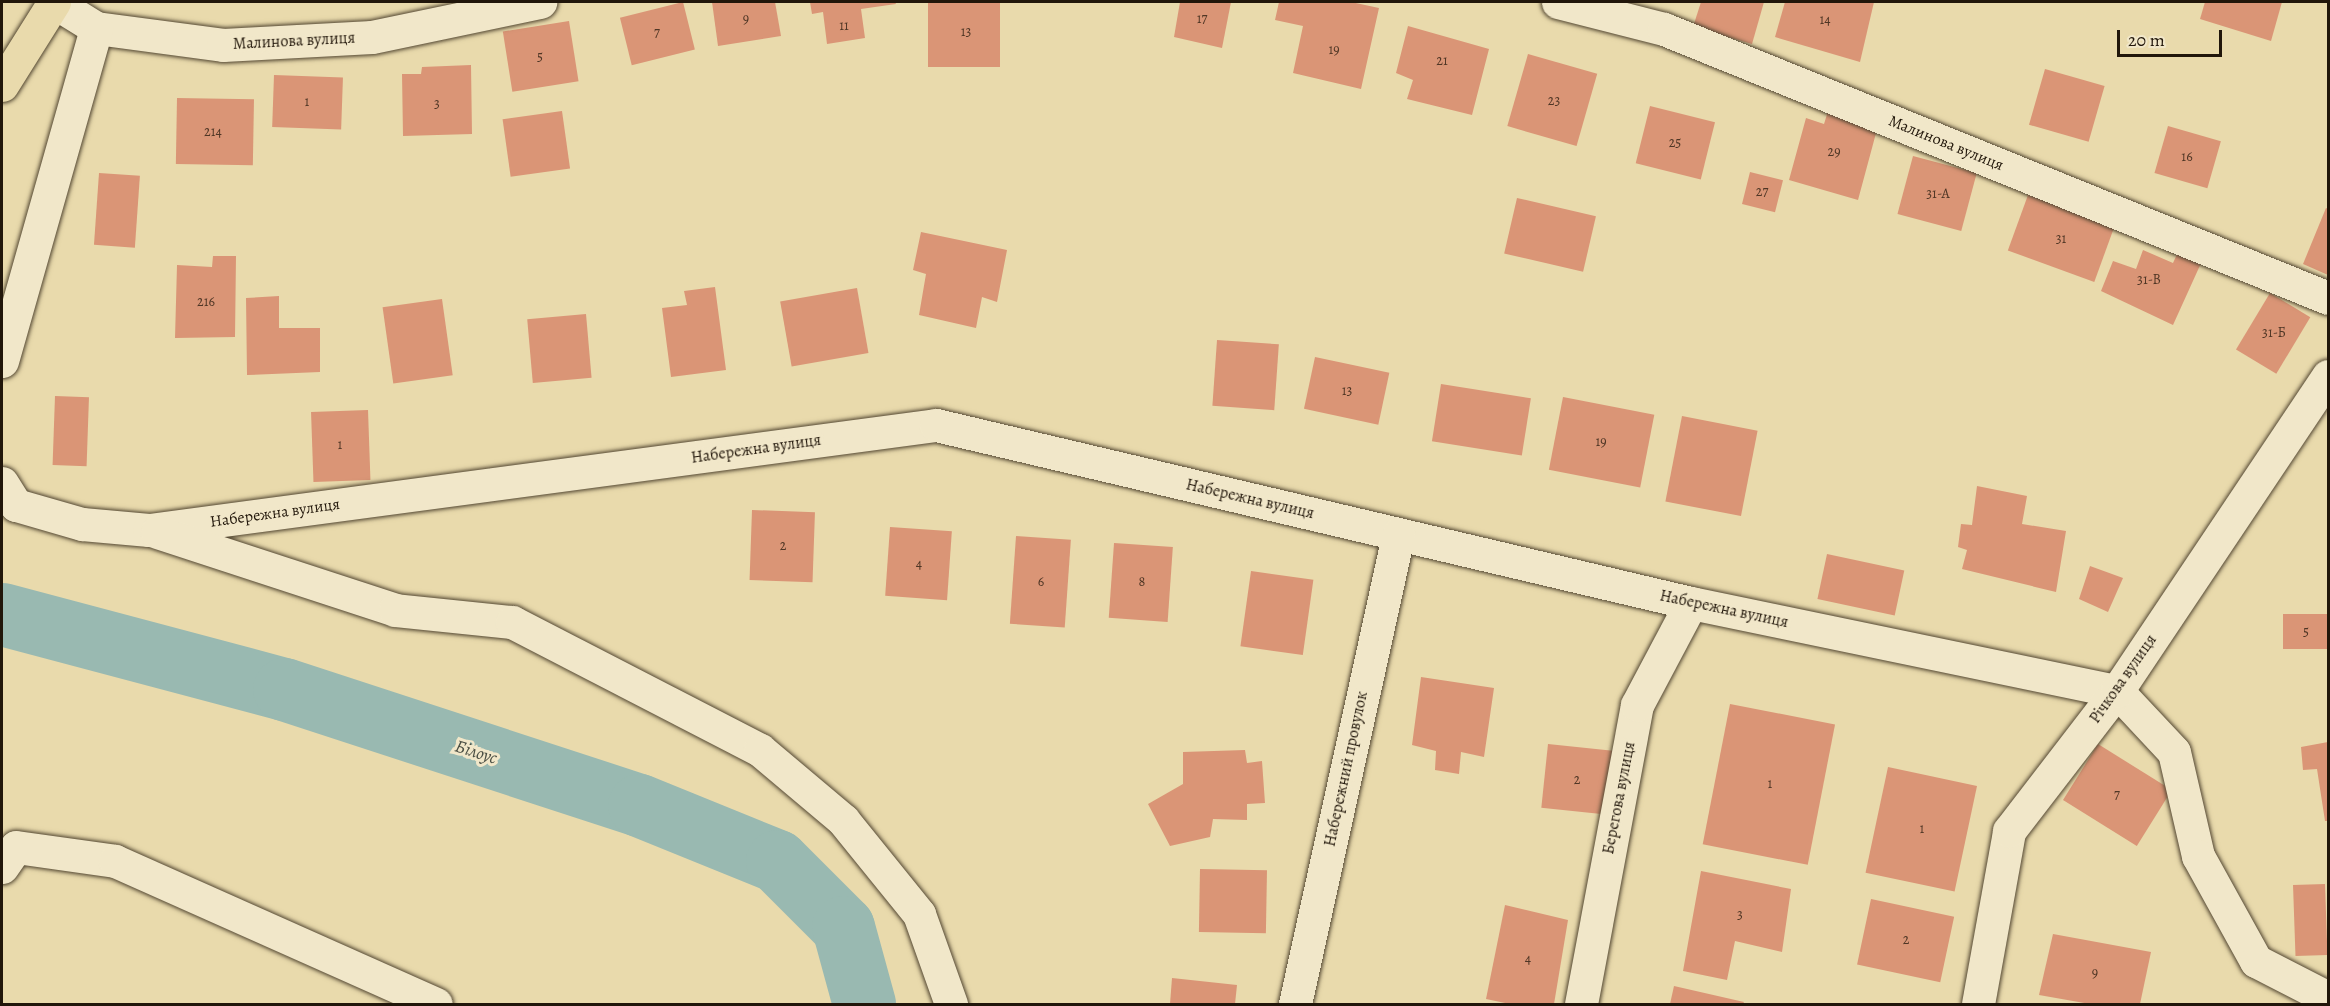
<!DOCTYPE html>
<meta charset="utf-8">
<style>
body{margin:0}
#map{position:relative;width:2330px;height:1006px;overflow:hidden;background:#e9daac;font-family:Alegreya,serif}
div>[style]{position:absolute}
.river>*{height:63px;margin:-31.5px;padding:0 31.5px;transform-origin:31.5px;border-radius:31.5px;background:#99b9b1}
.building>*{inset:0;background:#da9576;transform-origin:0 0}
.roads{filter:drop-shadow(0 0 2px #534732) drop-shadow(0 0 2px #534732)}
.minor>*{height:33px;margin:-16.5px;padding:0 16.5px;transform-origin:16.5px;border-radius:16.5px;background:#f1e7c9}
.major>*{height:33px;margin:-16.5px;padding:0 16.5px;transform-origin:16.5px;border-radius:16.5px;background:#e9daac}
span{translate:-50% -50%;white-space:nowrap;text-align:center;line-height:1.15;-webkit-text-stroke:6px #f1e7c9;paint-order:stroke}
.number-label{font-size:14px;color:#4f3625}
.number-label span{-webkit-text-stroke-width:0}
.street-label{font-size:16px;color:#21160a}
.water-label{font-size:18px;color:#4b4f44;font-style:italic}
.frame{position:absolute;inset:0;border:3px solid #21160a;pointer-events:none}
.scale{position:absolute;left:2117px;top:30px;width:105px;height:27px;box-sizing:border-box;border:3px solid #21160a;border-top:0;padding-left:8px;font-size:18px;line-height:21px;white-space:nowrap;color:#21160a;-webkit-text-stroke:4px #f1e7c9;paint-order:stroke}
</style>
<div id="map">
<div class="river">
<div style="left:2px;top:614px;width:292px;rotate:14.9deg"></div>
<div style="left:284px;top:689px;width:373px;rotate:18.1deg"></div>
<div style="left:639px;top:805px;width:149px;rotate:22.1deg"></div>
<div style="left:777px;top:861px;width:93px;rotate:45deg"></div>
<div style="left:843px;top:927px;width:80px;rotate:74.7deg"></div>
</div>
<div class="building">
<div style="left:683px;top:2px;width:49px;height:65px;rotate:76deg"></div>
<div style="clip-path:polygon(712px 2px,775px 2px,781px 36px,718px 46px)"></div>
<div style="clip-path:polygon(810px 2px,895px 2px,896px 4px,861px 9px,865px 38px,827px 44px,823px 12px,812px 14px)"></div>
<div style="left:928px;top:2px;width:72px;height:65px"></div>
<div style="clip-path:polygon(1180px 2px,1231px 2px,1222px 48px,1174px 37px)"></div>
<div style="clip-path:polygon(1279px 2px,1351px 2px,1379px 8px,1361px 89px,1293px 73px,1303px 26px,1275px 20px)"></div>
<div style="clip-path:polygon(1701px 2px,1764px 2px,1752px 44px,1693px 27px)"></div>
<div style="clip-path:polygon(1785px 2px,1874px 2px,1860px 62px,1775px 37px)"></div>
<div style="clip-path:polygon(2205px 2px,2282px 2px,2271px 41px,2200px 19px)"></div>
<div style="left:569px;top:21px;width:61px;height:67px;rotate:81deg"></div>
<div style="clip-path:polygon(1408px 26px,1489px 49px,1472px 115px,1407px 99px,1413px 80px,1396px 73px)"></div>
<div style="left:1528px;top:54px;width:72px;height:75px;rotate:16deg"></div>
<div style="clip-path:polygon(471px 65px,472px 134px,403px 136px,402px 74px,421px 74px,422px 67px)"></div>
<div style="left:2045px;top:69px;width:62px;height:58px;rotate:16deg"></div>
<div style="left:274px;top:75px;width:69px;height:52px;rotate:2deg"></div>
<div style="left:177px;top:98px;width:77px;height:66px;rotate:1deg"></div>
<div style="clip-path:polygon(1830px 105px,1879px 122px,1858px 200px,1789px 180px,1806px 118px,1824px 124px)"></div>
<div style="left:1650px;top:106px;width:67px;height:59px;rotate:14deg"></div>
<div style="left:562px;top:111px;width:58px;height:60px;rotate:82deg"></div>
<div style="left:2168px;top:126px;width:55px;height:49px;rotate:16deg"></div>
<div style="left:1913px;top:156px;width:66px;height:60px;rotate:15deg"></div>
<div style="left:1750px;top:172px;width:34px;height:33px;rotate:14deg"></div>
<div style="left:99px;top:173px;width:41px;height:72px;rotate:4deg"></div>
<div style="left:2028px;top:195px;width:92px;height:59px;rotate:20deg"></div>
<div style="left:1517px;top:198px;width:81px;height:57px;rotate:13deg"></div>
<div style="clip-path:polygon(2326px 208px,2328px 209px,2328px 275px,2303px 264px)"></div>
<div style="clip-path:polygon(921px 232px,1007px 250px,997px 302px,982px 297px,976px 328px,919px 315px,926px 274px,913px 270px)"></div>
<div style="clip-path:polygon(2143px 250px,2173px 263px,2179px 250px,2202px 261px,2173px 325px,2101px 291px,2113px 261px,2136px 269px)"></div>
<div style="clip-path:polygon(213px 256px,236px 256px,235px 337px,175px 338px,177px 265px,212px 267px)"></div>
<div style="clip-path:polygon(715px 287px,726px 370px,671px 377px,662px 308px,687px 305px,684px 291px)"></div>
<div style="left:857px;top:288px;width:66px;height:78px;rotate:80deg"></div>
<div style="left:2270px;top:293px;width:47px;height:66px;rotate:31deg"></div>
<div style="clip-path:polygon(279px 296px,279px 328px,320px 328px,320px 372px,247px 375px,246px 298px)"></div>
<div style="left:442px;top:299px;width:77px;height:60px;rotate:82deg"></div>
<div style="left:586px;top:314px;width:64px;height:59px;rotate:85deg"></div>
<div style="left:1217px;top:340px;width:62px;height:66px;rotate:4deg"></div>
<div style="left:1315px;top:357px;width:76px;height:53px;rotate:12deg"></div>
<div style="left:1441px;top:384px;width:91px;height:58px;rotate:9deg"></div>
<div style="left:55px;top:396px;width:34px;height:69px;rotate:2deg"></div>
<div style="left:1563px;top:397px;width:93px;height:74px;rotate:11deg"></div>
<div style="left:368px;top:410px;width:70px;height:57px;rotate:88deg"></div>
<div style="left:1682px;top:416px;width:77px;height:87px;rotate:11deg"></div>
<div style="clip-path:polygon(1977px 486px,2027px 496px,2022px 524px,2066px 531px,2056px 592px,1962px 569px,1967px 550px,1958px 547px,1961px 524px,1972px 525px)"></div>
<div style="left:752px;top:510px;width:63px;height:70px;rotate:2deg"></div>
<div style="left:890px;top:527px;width:62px;height:69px;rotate:4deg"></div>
<div style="left:1016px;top:536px;width:55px;height:88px;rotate:4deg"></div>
<div style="left:1114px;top:543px;width:59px;height:75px;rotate:4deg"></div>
<div style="left:1827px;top:554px;width:79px;height:46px;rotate:12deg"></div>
<div style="clip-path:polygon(2090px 566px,2123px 578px,2108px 612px,2079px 599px)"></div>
<div style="left:1251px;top:571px;width:63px;height:76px;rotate:8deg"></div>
<div style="left:2328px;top:614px;width:35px;height:45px;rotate:90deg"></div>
<div style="clip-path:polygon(1421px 677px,1494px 688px,1484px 757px,1461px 752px,1459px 774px,1435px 770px,1436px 751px,1412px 745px)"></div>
<div style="left:1730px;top:704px;width:107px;height:143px;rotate:11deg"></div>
<div style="clip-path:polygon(2328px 742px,2328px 821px,2325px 821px,2317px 769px,2303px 770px,2301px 747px)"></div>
<div style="left:1548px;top:744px;width:65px;height:64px;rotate:6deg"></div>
<div style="left:2098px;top:744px;width:87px;height:66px;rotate:32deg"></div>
<div style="clip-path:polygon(1245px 750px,1247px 763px,1262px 761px,1265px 803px,1247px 804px,1247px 820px,1213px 819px,1210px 837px,1170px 846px,1148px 804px,1183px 784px,1183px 752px)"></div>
<div style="left:1888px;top:767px;width:91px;height:108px;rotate:12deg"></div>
<div style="left:1200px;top:869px;width:67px;height:63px;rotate:1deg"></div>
<div style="clip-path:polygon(1701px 871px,1791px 889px,1782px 952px,1735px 941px,1727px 980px,1683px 971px)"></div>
<div style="left:2325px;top:884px;width:71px;height:32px;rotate:88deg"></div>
<div style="left:1871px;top:899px;width:85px;height:67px;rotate:12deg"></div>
<div style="clip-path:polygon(1505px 905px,1568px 920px,1554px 1004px,1510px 1004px,1486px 999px)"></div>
<div style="clip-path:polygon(2053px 934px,2151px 952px,2140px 1004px,2090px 1004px,2039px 995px)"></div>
<div style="clip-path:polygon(1172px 978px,1237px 985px,1235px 1004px,1170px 1004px)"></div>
<div style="clip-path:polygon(1674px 986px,1744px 1002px,1743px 1004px,1670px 1004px)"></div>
</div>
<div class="roads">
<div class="minor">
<div style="left:54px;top:2px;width:49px;rotate:31.8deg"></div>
<div style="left:96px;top:28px;width:128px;rotate:7.6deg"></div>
<div style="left:223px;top:45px;width:149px;rotate:-3.1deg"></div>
<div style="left:372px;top:37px;width:172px;rotate:-11.8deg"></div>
<div style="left:1558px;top:2px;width:109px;rotate:14.3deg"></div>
<div style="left:1664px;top:29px;width:716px;rotate:22.05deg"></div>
<div style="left:2px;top:361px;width:346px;rotate:-74.2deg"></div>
<div style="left:2px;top:483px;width:26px;rotate:58deg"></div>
<div style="left:16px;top:505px;width:69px;rotate:16.1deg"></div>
<div style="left:82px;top:524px;width:67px;rotate:5.1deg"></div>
<div style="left:149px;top:530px;width:794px;rotate:-7.6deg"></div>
<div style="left:936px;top:425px;width:776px;rotate:13.27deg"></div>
<div style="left:1691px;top:603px;width:435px;rotate:11.7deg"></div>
<div style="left:2117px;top:691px;width:83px;rotate:46.9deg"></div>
<div style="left:2174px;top:752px;width:107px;rotate:77deg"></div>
<div style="left:2198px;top:856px;width:120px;rotate:61.1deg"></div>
<div style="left:2256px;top:961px;width:81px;rotate:27.2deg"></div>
<div style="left:157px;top:532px;width:250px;rotate:18.1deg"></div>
<div style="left:395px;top:610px;width:118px;rotate:5.9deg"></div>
<div style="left:512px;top:622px;width:279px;rotate:27.3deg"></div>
<div style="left:760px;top:750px;width:109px;rotate:40.1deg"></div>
<div style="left:843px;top:820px;width:121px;rotate:51deg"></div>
<div style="left:919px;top:914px;width:96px;rotate:70.4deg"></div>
<div style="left:2px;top:867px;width:24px;rotate:-55deg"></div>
<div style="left:16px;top:847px;width:100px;rotate:8deg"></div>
<div style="left:115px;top:861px;width:351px;rotate:24deg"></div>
<div style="left:1295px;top:1004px;width:481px;rotate:-77.6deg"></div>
<div style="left:1581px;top:1004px;width:304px;rotate:-79.4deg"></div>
<div style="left:1637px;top:705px;width:115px;rotate:-62.1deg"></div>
<div style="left:1978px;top:1004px;width:176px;rotate:-79.8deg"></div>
<div style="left:2009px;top:831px;width:177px;rotate:-52.4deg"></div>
<div style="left:2117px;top:691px;width:379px;rotate:-56.2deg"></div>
</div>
<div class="major">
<div style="left:2px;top:85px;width:98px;rotate:-57.9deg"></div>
</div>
</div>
<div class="number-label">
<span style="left:746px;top:19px">9</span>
<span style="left:1202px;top:19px">17</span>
<span style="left:1825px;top:20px">14</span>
<span style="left:844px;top:26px">11</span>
<span style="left:966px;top:32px">13</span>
<span style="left:657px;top:33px">7</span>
<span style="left:1334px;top:50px">19</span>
<span style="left:540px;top:57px">5</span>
<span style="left:1442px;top:61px">21</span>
<span style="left:1554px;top:101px">23</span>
<span style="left:307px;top:102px">1</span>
<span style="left:437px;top:104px">3</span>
<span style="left:213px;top:132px">214</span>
<span style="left:1675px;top:143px">25</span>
<span style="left:1834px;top:152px">29</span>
<span style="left:2187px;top:157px">16</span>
<span style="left:1762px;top:192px">27</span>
<span style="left:1938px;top:194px">31-А</span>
<span style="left:2061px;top:239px">31</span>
<span style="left:2149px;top:280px">31-В</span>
<span style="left:206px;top:302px">216</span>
<span style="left:2274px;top:333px">31-Б</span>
<span style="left:1347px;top:391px">13</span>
<span style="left:1601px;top:442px">19</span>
<span style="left:340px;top:445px">1</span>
<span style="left:783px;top:546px">2</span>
<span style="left:919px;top:564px">4</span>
<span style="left:1041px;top:582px">6</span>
<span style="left:1142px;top:582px">8</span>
<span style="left:2306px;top:632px">5</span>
<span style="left:1577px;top:780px">2</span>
<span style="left:1770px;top:784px">1</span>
<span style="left:2117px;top:795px">7</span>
<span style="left:1922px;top:829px">1</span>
<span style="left:1740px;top:915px">3</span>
<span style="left:1906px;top:940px">2</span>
<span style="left:1528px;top:959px">4</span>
<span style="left:2095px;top:973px">9</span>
</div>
<div class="street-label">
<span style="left:294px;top:41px;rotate:-3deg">Малинова вулиця</span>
<span style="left:1946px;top:143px;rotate:22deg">Малинова вулиця</span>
<span style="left:756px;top:449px;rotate:-8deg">Набережна вулиця</span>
<span style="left:1250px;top:499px;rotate:13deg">Набережна вулиця</span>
<span style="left:275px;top:513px;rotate:-8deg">Набережна вулиця</span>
<span style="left:1724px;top:609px;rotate:12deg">Набережна вулиця</span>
<span style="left:2123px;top:679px;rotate:-55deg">Річкова вулиця</span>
<span style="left:1346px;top:769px;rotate:-78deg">Набережний провулок</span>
<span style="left:1619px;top:798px;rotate:-79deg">Берегова вулиця</span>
</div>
<div class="water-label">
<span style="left:476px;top:752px;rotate:18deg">Білоус</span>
</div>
<div class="frame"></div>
<div class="scale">20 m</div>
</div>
